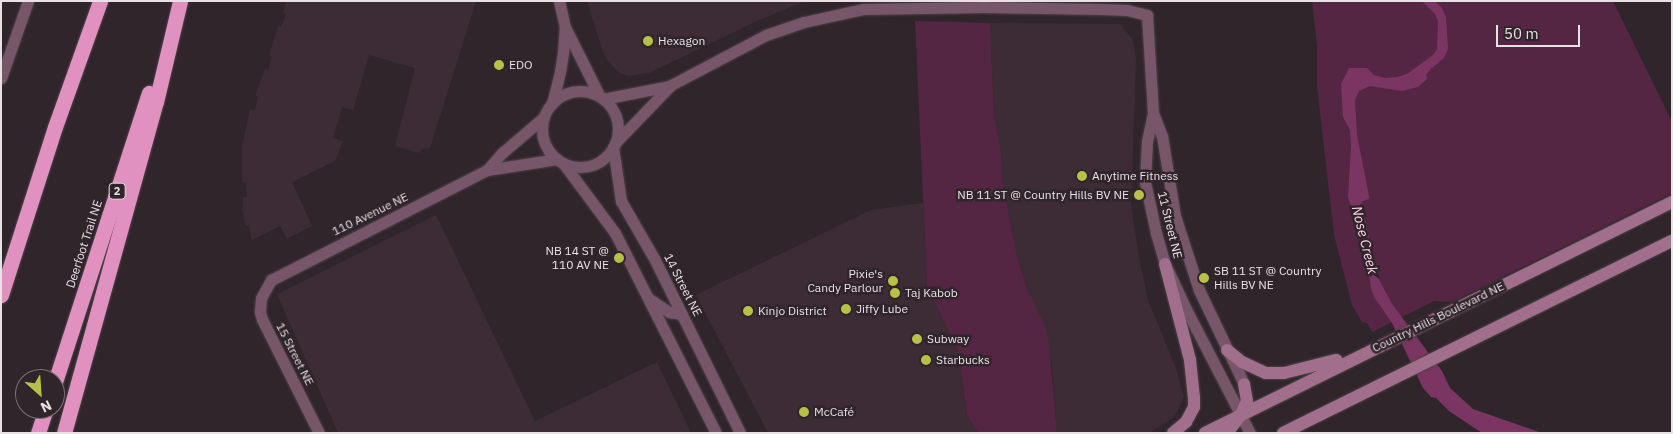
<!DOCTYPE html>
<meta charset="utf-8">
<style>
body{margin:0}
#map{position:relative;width:1673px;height:434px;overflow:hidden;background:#30252b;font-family:"IBM Plex Sans",sans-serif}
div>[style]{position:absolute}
.built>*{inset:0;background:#3d2c36}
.green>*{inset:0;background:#542643}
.water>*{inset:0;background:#7b3562}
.roads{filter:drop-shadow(0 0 1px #4e4349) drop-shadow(0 0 1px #4e4349)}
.minor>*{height:11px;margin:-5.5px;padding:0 5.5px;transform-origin:5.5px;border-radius:5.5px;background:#765668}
.minor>.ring{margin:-5.5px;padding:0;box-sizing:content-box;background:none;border:11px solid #765668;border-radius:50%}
.secondary>*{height:12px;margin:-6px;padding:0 6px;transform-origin:6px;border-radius:6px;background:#a16e8c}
.motorway>*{height:15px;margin:-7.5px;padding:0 7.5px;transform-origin:7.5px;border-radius:7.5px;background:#e091c0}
.dots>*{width:14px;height:14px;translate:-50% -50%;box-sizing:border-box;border:2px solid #30252b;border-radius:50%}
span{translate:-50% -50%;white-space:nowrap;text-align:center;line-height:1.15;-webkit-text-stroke:5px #30252b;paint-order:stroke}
.shield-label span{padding:1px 4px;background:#30252b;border:1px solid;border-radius:4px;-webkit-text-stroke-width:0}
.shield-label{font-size:11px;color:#e9e1e5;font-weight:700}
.poi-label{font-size:12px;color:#e9e1e5}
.left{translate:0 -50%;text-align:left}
.right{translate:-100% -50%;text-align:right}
.street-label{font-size:12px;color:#e9e1e5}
.water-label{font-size:14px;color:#ffd4ec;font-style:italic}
.frame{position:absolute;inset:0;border:2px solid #e9e1e5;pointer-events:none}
.north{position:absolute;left:15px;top:369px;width:50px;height:50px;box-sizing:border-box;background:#30252b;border:1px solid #7a7075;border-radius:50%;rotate:154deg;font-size:14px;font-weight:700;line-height:20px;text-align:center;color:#e9e1e5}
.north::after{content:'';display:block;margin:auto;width:18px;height:22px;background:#b9c046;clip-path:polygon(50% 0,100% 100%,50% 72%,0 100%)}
.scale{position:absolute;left:1496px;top:25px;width:84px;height:22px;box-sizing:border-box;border:2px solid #e9e1e5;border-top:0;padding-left:6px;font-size:15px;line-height:18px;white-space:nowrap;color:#e9e1e5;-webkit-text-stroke:4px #30252b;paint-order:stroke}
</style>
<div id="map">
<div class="built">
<div style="clip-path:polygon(286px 1px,476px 1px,430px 148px,422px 149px,419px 153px,395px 146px,415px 68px,369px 55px,353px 110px,342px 107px,333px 138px,343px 141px,335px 161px,292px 182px,312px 226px,287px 239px,280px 226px,252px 240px,249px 225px,246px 226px,242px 211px,243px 197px,247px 197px,246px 182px,242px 182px,242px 146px,250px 110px,255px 110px,258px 97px,255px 96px,265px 69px,268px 70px,272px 57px,269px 55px,278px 26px,281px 27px,286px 14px,283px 13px)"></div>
<div style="clip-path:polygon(587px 1px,805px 1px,757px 21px,649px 73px,628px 76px,618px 72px,608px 61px,602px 49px)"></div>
<div style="clip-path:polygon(990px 23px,1120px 24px,1133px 40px,1136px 60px,1131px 203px,1138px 252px,1148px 300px,1176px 368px,1184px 397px,1174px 417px,1149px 433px,1057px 433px,1051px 358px,1017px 256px,1003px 184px,1001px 152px,994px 115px)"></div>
<div style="clip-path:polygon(923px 203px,927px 286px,958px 350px,967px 415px,978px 433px,768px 433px,696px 295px,871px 210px)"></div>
<div style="clip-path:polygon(436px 215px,535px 421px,657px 362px,691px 433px,338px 433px,277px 294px)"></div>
</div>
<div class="green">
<div style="clip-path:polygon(1312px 1px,1613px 1px,1672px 122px,1672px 193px,1452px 302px,1434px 301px,1372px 332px,1367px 323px,1362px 322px,1352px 305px,1334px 235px,1317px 86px,1317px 46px)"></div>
<div style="clip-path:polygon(915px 21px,990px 23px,994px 115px,1001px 152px,1003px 184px,1017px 256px,1027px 288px,1045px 326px,1049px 343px,1057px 433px,978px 433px,967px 415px,958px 350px,927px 286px)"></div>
</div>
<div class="water">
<div style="clip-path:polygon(1422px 1px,1435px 1px,1442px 8px,1446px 17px,1448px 49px,1444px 58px,1431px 69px,1426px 75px,1427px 79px,1418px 87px,1402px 91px,1370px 86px,1359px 91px,1355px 100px,1357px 135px,1369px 196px,1369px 199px,1363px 201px,1359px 206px,1365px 219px,1377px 276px,1392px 304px,1442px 371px,1450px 388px,1461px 398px,1473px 409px,1542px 433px,1482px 433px,1449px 411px,1436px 398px,1431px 397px,1423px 388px,1392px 323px,1374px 297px,1371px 288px,1366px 252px,1348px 197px,1351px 146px,1350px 130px,1343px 117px,1341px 84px,1349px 68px,1367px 68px,1374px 75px,1385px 78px,1397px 77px,1407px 74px,1433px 55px,1437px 49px,1438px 21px,1435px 14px)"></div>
</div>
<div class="roads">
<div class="minor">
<div style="left:565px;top:27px;width:78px;rotate:63.4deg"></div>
<div style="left:1px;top:78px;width:82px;rotate:-70.7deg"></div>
<div class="ring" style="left:542px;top:91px;width:65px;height:65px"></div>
<div style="left:603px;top:99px;width:67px;rotate:-11.1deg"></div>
<div style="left:552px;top:104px;width:33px;rotate:-76deg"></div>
<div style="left:560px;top:72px;width:19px;rotate:-81deg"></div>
<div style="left:563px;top:53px;width:26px;rotate:-86deg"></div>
<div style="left:565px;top:27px;width:27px;rotate:-103deg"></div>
<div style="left:1153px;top:113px;width:25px;rotate:69deg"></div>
<div style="left:1162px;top:136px;width:81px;rotate:80.8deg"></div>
<div style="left:1175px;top:216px;width:78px;rotate:72deg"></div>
<div style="left:1199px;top:290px;width:104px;rotate:64.4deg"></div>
<div style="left:615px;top:143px;width:81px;rotate:-46deg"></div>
<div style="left:671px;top:85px;width:107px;rotate:-27.8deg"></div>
<div style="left:766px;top:35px;width:40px;rotate:-18.9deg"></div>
<div style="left:804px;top:22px;width:60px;rotate:-12.4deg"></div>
<div style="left:863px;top:9px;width:120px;rotate:-1deg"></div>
<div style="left:983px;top:7px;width:118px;rotate:1deg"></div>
<div style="left:1101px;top:9px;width:26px;rotate:2deg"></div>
<div style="left:1127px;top:10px;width:21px;rotate:14deg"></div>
<div style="left:1147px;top:15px;width:98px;rotate:86.5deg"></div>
<div style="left:1153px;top:113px;width:29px;rotate:102deg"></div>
<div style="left:1147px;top:141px;width:41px;rotate:92.8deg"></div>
<div style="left:1145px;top:182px;width:52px;rotate:77.8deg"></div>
<div style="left:1156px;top:233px;width:32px;rotate:74deg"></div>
<div style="left:1165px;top:264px;width:50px;rotate:65deg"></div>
<div style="left:1186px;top:309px;width:140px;rotate:62.7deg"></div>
<div style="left:613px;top:147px;width:55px;rotate:81.6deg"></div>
<div style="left:621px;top:201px;width:68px;rotate:60deg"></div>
<div style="left:655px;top:260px;width:193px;rotate:63.8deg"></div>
<div style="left:563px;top:163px;width:87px;rotate:53.4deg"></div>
<div style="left:615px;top:233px;width:224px;rotate:63.2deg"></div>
<div style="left:487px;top:170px;width:23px;rotate:-49deg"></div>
<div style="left:502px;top:153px;width:55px;rotate:-40.6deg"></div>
<div style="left:651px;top:300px;width:22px;rotate:34deg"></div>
<div style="left:669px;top:312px;width:13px;rotate:9deg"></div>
<div style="left:319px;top:433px;width:127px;rotate:-116.6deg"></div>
<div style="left:262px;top:319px;width:7px;rotate:-106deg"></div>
<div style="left:260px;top:312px;width:14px;rotate:-86deg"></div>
<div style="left:261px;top:298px;width:21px;rotate:-61deg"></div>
<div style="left:271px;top:280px;width:242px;rotate:-27deg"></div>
<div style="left:487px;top:170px;width:71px;rotate:-8.9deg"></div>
</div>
<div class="secondary">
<div style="left:1165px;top:264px;width:99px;rotate:75.4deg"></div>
<div style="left:1190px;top:360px;width:37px;rotate:84deg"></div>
<div style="left:1194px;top:397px;width:10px;rotate:90deg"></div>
<div style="left:1194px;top:407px;width:17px;rotate:118deg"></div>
<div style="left:1186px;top:422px;width:17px;rotate:140deg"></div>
<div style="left:1227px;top:350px;width:19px;rotate:39deg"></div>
<div style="left:1242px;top:362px;width:26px;rotate:25deg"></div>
<div style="left:1266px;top:373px;width:18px"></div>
<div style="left:1284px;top:373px;width:54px;rotate:-14deg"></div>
<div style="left:1205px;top:433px;width:521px;rotate:-26.32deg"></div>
<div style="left:1227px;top:433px;width:23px;rotate:-52deg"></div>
<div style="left:1241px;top:415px;width:15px;rotate:-67deg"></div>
<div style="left:1247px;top:401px;width:17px;rotate:-100deg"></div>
<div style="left:1283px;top:433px;width:434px;rotate:-26.3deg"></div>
</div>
<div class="motorway">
<div style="left:1px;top:295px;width:176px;rotate:-72.2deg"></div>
<div style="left:55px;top:127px;width:134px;rotate:-70.3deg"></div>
<div style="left:55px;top:382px;width:304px;rotate:-72deg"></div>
<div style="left:38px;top:433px;width:25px;rotate:-72deg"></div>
<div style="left:64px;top:433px;width:344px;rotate:-74.5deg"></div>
<div style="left:156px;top:102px;width:104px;rotate:-76.6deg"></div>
</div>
</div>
<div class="dots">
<div style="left:648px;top:41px;background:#b9c046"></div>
<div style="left:499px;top:65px;background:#b9c046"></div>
<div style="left:1082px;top:176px;background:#b9c046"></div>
<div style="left:1139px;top:195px;background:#b9c046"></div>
<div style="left:619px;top:258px;background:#b9c046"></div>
<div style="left:1204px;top:278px;background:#b9c046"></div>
<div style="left:893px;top:281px;background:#b9c046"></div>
<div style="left:895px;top:293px;background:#b9c046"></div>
<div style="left:846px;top:309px;background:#b9c046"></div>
<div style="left:748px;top:311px;background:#b9c046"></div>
<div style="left:917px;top:339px;background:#b9c046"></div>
<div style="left:926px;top:360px;background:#b9c046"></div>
<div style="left:804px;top:412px;background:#b9c046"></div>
</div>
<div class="shield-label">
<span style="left:117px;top:191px">2</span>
</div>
<div class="poi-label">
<span class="left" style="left:658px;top:41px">Hexagon</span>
<span class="left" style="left:509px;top:65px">EDO</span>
<span class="left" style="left:1092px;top:176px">Anytime Fitness</span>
<span class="right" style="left:1129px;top:195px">NB 11 ST @ Country Hills BV NE</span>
<span class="right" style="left:609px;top:258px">NB 14 ST @<br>110 AV NE</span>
<span class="left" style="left:1214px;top:278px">SB 11 ST @ Country<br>Hills BV NE</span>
<span class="right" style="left:883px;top:281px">Pixie's<br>Candy Parlour</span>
<span class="left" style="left:905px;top:293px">Taj Kabob</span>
<span class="left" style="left:856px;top:309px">Jiffy Lube</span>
<span class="left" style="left:758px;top:311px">Kinjo District</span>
<span class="left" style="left:927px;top:339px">Subway</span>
<span class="left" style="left:936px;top:360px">Starbucks</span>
<span class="left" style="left:814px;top:412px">McCafé</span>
</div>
<div class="street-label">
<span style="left:370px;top:214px;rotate:-26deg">110 Avenue NE</span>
<span style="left:1170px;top:225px;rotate:76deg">11 Street NE</span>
<span style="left:84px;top:244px;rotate:-72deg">Deerfoot Trail NE</span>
<span style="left:683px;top:285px;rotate:63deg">14 Street NE</span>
<span style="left:1438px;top:317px;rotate:-26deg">Country Hills Boulevard NE</span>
<span style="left:295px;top:354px;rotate:63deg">15 Street NE</span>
</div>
<div class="water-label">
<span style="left:1365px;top:240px;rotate:76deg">Nose Creek</span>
</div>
<div class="frame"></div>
<div class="north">N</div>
<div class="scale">50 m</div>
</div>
